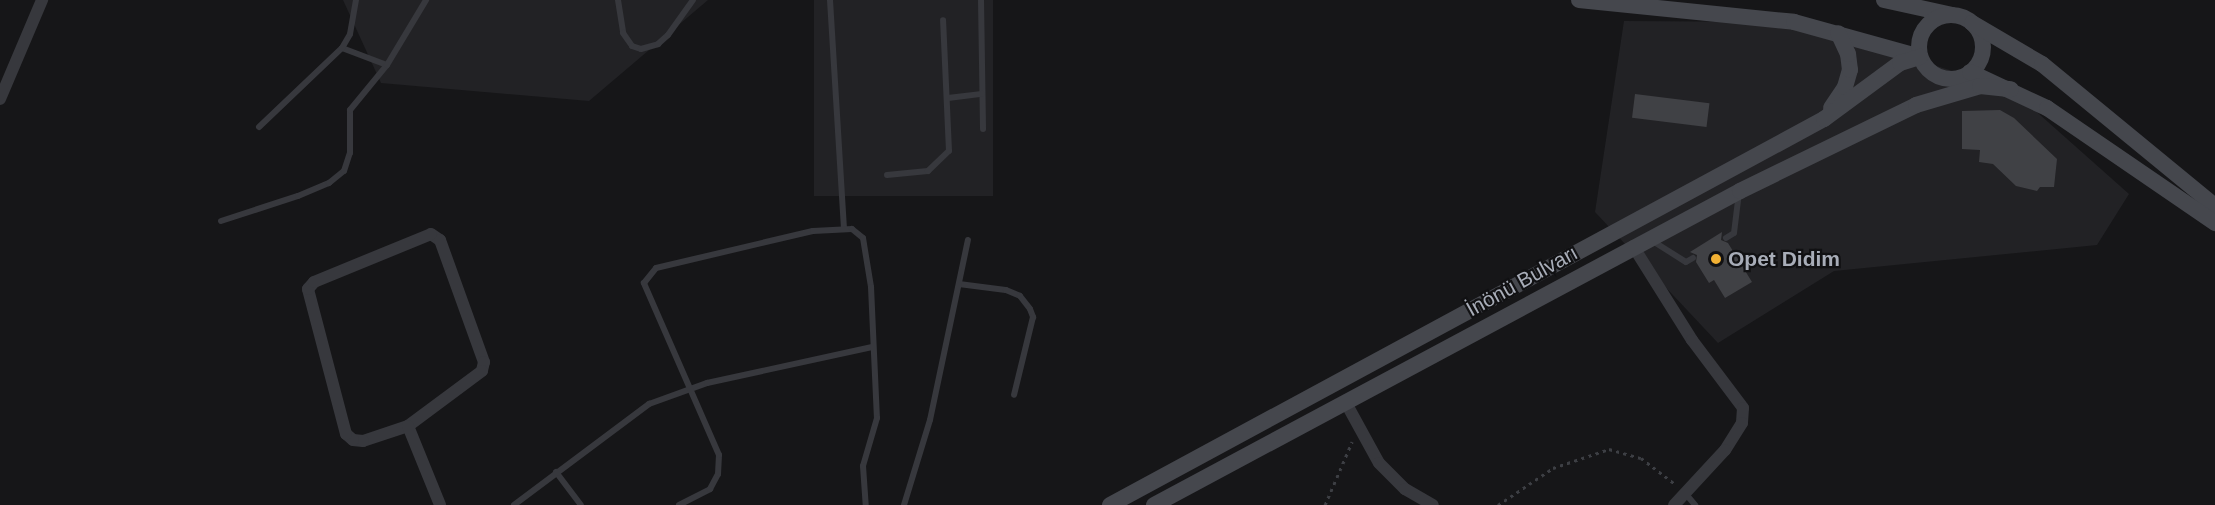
<!DOCTYPE html>
<meta charset="utf-8">
<style>
body{margin:0}
#map{position:relative;width:2215px;height:505px;overflow:hidden;background:#161618;font-family:Arial,sans-serif}
div>[style]{position:absolute}
.built>*{inset:0;background:#222225;transform-origin:0 0}
.building>*{inset:0;background:#404145;transform-origin:0 0}
.path>*{height:3px;margin-top:-1.5px;transform-origin:0;background:repeating-linear-gradient(90deg,#3d3f44 0 3px,transparent 0 7.5px)}
.lane>*{height:6px;margin:-3px;padding:0 3px;transform-origin:3px;border-radius:3px;background:#37383d}
.street>*{height:12px;margin:-6px;padding:0 6px;transform-origin:6px;border-radius:6px;background:#37383d}
.secondary>*{height:16px;margin:-8px;padding:0 8px;transform-origin:8px;border-radius:8px;background:#45474d}
.secondary>.ring{margin:-8px;padding:0;box-sizing:content-box;background:none;border:16px solid #45474d;border-radius:50%}
.dots>*{width:16px;height:16px;translate:-50% -50%;box-sizing:border-box;border:3px solid #111113;border-radius:50%}
span{translate:-50% -50%;white-space:nowrap;text-align:center;line-height:1.15;-webkit-text-stroke:4.5px #111113;paint-order:stroke}
.poi-label{font-size:21px;color:#a8adb8;font-weight:700}
.left{translate:0 -50%;text-align:left}
.street-label{font-size:21px;color:#a8adb8}
</style>
<div id="map">
<div class="built">
<div style="clip-path:polygon(343px 0,708px 0,589px 101px,381px 83px)"></div>
<div style="left:814px;top:0;width:179px;height:196px"></div>
<div style="clip-path:polygon(1624px 21px,1794px 22px,2011px 89px,2129px 194px,2097px 245px,1834px 271px,1718px 343px,1595px 212px)"></div>
</div>
<div class="building">
<div style="left:1635px;top:94px;width:75px;height:24px;rotate:7deg"></div>
<div style="clip-path:polygon(2000px 110px,2014px 118px,2057px 159px,2054px 187px,2040px 187px,2037px 191px,2016px 186px,1993px 164px,1979px 162px,1980px 150px,1962px 149px,1962px 111px)"></div>
<div style="clip-path:polygon(1722px 232px,1721px 240px,1728px 243px,1752px 282px,1725px 298px,1714px 280px,1709px 283px,1696px 262px,1697px 255px,1690px 252px)"></div>
</div>
<div class="path">
<div style="left:1325px;top:505px;width:69px;rotate:-66.8deg"></div>
<div style="left:1498px;top:505px;width:66px;rotate:-33.9deg"></div>
<div style="left:1553px;top:468px;width:59px;rotate:-18.7deg"></div>
<div style="left:1609px;top:449px;width:33px;rotate:16deg"></div>
<div style="left:1641px;top:458px;width:43px;rotate:37.4deg"></div>
</div>
<div class="lane">
<div style="left:618px;top:0;width:33px;rotate:81deg"></div>
<div style="left:623px;top:33px;width:16px;rotate:55deg"></div>
<div style="left:632px;top:46px;width:9px;rotate:18deg"></div>
<div style="left:641px;top:49px;width:18px;rotate:-16deg"></div>
<div style="left:658px;top:44px;width:13px;rotate:-42deg"></div>
<div style="left:668px;top:35px;width:43px;rotate:-54.5deg"></div>
<div style="left:830px;top:0;width:229px;rotate:86.5deg"></div>
<div style="left:981px;top:0;width:129px;rotate:89.1deg"></div>
<div style="left:342px;top:48px;width:48px;rotate:20.7deg"></div>
<div style="left:948px;top:98px;width:34px;rotate:-7deg"></div>
<div style="left:259px;top:127px;width:115px;rotate:-43.6deg"></div>
<div style="left:342px;top:48px;width:16px;rotate:-60deg"></div>
<div style="left:350px;top:34px;width:35px;rotate:-80deg"></div>
<div style="left:887px;top:175px;width:41px;rotate:-5.6deg"></div>
<div style="left:928px;top:171px;width:29px;rotate:-44deg"></div>
<div style="left:949px;top:151px;width:131px;rotate:-92.6deg"></div>
<div style="left:221px;top:221px;width:81px;rotate:-18deg"></div>
<div style="left:298px;top:196px;width:34px;rotate:-23deg"></div>
<div style="left:329px;top:183px;width:19px;rotate:-39deg"></div>
<div style="left:344px;top:171px;width:19px;rotate:-72deg"></div>
<div style="left:350px;top:153px;width:43px;rotate:-90deg"></div>
<div style="left:350px;top:110px;width:58px;rotate:-50.6deg"></div>
<div style="left:387px;top:65px;width:76px;rotate:-59deg"></div>
<div style="left:1726px;top:238px;width:9px;rotate:-32deg"></div>
<div style="left:1734px;top:233px;width:38px;rotate:-83deg"></div>
<div style="left:1651px;top:240px;width:41px;rotate:32.2deg"></div>
<div style="left:1686px;top:262px;width:8px;rotate:-30deg"></div>
<div style="left:959px;top:284px;width:47px;rotate:7.3deg"></div>
<div style="left:1006px;top:290px;width:15px;rotate:23deg"></div>
<div style="left:1020px;top:296px;width:16px;rotate:52deg"></div>
<div style="left:1030px;top:309px;width:9px;rotate:69deg"></div>
<div style="left:1033px;top:317px;width:80px;rotate:103.7deg"></div>
<div style="left:556px;top:472px;width:41px;rotate:52.9deg"></div>
<div style="left:1685px;top:493px;width:16px;rotate:50deg"></div>
<div style="left:514px;top:505px;width:169px;rotate:-36.8deg"></div>
<div style="left:649px;top:404px;width:62px;rotate:-19.9deg"></div>
<div style="left:707px;top:383px;width:169px;rotate:-12.3deg"></div>
<div style="left:679px;top:505px;width:35px;rotate:-27deg"></div>
<div style="left:710px;top:489px;width:17px;rotate:-62deg"></div>
<div style="left:718px;top:474px;width:19px;rotate:-87deg"></div>
<div style="left:719px;top:455px;width:188px;rotate:-113.6deg"></div>
<div style="left:644px;top:283px;width:19px;rotate:-51deg"></div>
<div style="left:656px;top:268px;width:161px;rotate:-13.3deg"></div>
<div style="left:813px;top:231px;width:39px;rotate:-3deg"></div>
<div style="left:852px;top:229px;width:14px;rotate:39deg"></div>
<div style="left:863px;top:238px;width:50px;rotate:80.7deg"></div>
<div style="left:871px;top:287px;width:131px;rotate:87.4deg"></div>
<div style="left:877px;top:418px;width:50px;rotate:106.3deg"></div>
<div style="left:863px;top:466px;width:39px;rotate:86deg"></div>
<div style="left:904px;top:505px;width:89px;rotate:-73deg"></div>
<div style="left:930px;top:420px;width:184px;rotate:-78.1deg"></div>
</div>
<div class="street">
<div style="left:0;top:99px;width:108px;rotate:-67deg"></div>
<div style="left:431px;top:234px;width:11px;rotate:34deg"></div>
<div style="left:440px;top:240px;width:130px;rotate:70.2deg"></div>
<div style="left:484px;top:362px;width:9px;rotate:103deg"></div>
<div style="left:482px;top:371px;width:92px;rotate:143.4deg"></div>
<div style="left:408px;top:426px;width:47px;rotate:161.6deg"></div>
<div style="left:363px;top:441px;width:10px;rotate:-174deg"></div>
<div style="left:353px;top:440px;width:9px;rotate:-139deg"></div>
<div style="left:346px;top:434px;width:150px;rotate:-104.7deg"></div>
<div style="left:308px;top:289px;width:9px;rotate:-49deg"></div>
<div style="left:314px;top:282px;width:126px;rotate:-22.3deg"></div>
<div style="left:1633px;top:246px;width:111px;rotate:57.9deg"></div>
<div style="left:1692px;top:340px;width:85px;rotate:53.1deg"></div>
<div style="left:1743px;top:408px;width:15px;rotate:94deg"></div>
<div style="left:1742px;top:423px;width:32px;rotate:122deg"></div>
<div style="left:1725px;top:450px;width:75px;rotate:132.8deg"></div>
<div style="left:1346px;top:403px;width:68px;rotate:61.2deg"></div>
<div style="left:1379px;top:463px;width:37px;rotate:45deg"></div>
<div style="left:1405px;top:489px;width:32px;rotate:30deg"></div>
<div style="left:408px;top:426px;width:85px;rotate:67.9deg"></div>
</div>
<div class="secondary">
<div style="left:1579px;top:0;width:216px;rotate:5.8deg"></div>
<div style="left:1794px;top:22px;width:131px;rotate:15.5deg"></div>
<div style="left:1884px;top:0;width:70px;rotate:12.4deg"></div>
<div class="ring" style="left:1919px;top:15px;width:48px;height:48px"></div>
<div style="left:1972px;top:23px;width:81px;rotate:30.4deg"></div>
<div style="left:2042px;top:64px;width:224px;rotate:39.4deg"></div>
<div style="left:1970px;top:72px;width:85px;rotate:25.1deg"></div>
<div style="left:2047px;top:108px;width:204px;rotate:34.4deg"></div>
<div style="left:1831px;top:108px;width:25px;rotate:-56deg"></div>
<div style="left:1845px;top:87px;width:18px;rotate:-74deg"></div>
<div style="left:1850px;top:70px;width:16px;rotate:-97deg"></div>
<div style="left:1848px;top:54px;width:23px;rotate:-115deg"></div>
<div style="left:1110px;top:505px;width:812px;rotate:-28.4deg"></div>
<div style="left:1824px;top:119px;width:94px;rotate:-36.4deg"></div>
<div style="left:1900px;top:63px;width:21px;rotate:-17deg"></div>
<div style="left:1154px;top:505px;width:665px;rotate:-28.18deg"></div>
<div style="left:1740px;top:191px;width:196px;rotate:-26deg"></div>
<div style="left:1916px;top:105px;width:67px;rotate:-16.5deg"></div>
<div style="left:1980px;top:86px;width:31px;rotate:6deg"></div>
</div>
<div class="dots">
<div style="left:1716px;top:259px;background:#f2b134"></div>
</div>
<div class="poi-label">
<span class="left" style="left:1728px;top:259px">Opet Didim</span>
</div>
<div class="street-label">
<span style="left:1522px;top:281px;rotate:-29deg">İnönü Bulvarı</span>
</div>
</div>
